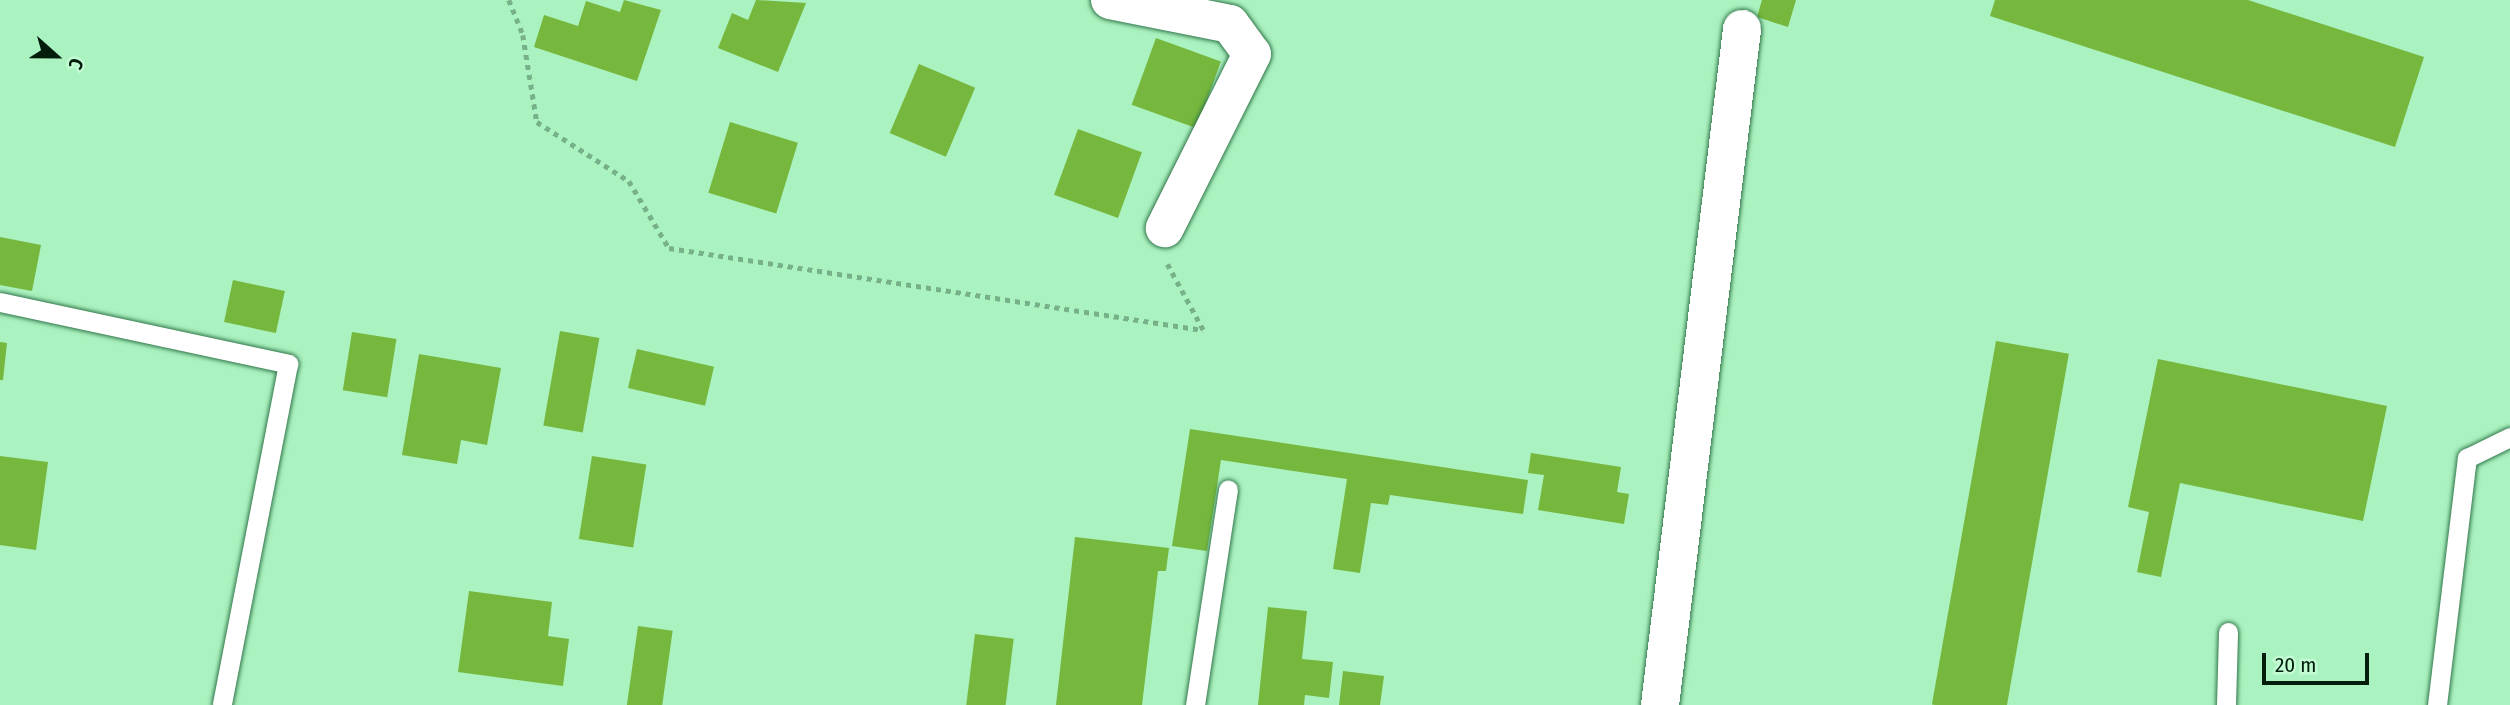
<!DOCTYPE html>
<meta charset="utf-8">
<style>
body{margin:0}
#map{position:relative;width:2510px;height:705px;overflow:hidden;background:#aaf2bf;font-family:"Fira Sans Condensed",sans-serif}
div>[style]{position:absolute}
.building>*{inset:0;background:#76b83d;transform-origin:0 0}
.path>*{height:4.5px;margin-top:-2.25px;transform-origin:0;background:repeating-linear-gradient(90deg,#77b189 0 5px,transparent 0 10px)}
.roads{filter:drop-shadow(0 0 2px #32774b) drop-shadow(0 0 2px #32774b)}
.service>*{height:19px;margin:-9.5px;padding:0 9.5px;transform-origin:9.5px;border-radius:9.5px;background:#fff}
.minor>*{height:38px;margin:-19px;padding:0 19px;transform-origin:19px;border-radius:19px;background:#fff}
span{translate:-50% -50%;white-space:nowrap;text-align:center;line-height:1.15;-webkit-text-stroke:5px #c3fbd3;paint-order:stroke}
.north{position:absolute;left:21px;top:21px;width:70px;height:70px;-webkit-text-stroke:5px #c3fbd3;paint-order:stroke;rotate:111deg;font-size:19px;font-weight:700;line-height:28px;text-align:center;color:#021d0c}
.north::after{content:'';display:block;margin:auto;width:24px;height:32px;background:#021d0c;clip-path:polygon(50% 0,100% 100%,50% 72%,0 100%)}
.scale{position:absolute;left:2262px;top:653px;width:107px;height:32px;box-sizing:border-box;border:4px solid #021d0c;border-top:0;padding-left:9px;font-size:21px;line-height:24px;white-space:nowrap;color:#021d0c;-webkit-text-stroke:5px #c3fbd3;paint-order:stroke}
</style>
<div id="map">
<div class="building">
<div style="clip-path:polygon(624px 0,661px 10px,637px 81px,534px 47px,544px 15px,578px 26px,586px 1px,620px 12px)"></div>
<div style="clip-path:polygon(756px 0,806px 3px,778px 72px,718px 48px,732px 13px,748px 20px)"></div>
<div style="clip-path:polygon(1762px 0,1796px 0,1788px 27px,1757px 17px)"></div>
<div style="clip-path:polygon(1995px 0,2248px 0,2424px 57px,2395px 147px,1990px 16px)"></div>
<div style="left:1156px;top:38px;width:69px;height:71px;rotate:20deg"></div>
<div style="left:919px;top:64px;width:61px;height:75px;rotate:23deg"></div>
<div style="left:730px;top:122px;width:71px;height:74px;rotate:17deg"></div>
<div style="left:1078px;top:129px;width:68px;height:70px;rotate:20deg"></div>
<div style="clip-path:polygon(0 237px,41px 245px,32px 291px,0 285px)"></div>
<div style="left:233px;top:280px;width:53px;height:43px;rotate:12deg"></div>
<div style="left:560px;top:331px;width:40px;height:96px;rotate:10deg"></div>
<div style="left:352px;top:332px;width:45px;height:59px;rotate:9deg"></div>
<div style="left:1996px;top:341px;width:74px;height:369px;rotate:10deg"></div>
<div style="clip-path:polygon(0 342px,7px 343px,3px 380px,0 380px)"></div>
<div style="left:637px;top:349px;width:79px;height:40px;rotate:13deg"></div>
<div style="clip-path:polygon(419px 354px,501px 368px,487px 445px,461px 440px,457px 464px,402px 455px)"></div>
<div style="clip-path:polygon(2158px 359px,2387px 406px,2363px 521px,2180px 483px,2161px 577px,2137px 572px,2149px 512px,2128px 507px)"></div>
<div style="clip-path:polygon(1190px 429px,1528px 480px,1523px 514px,1390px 495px,1388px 505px,1371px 503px,1360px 573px,1333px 569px,1347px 479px,1221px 460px,1207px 551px,1172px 546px)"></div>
<div style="clip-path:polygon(1531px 453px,1621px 467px,1617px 492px,1629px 494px,1624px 524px,1538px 510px,1544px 475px,1528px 473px)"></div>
<div style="clip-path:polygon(0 456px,48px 462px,36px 550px,0 545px)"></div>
<div style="left:592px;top:456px;width:55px;height:84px;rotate:9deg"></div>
<div style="clip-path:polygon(1075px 537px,1169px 548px,1166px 571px,1158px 571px,1142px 705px,1056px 705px)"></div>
<div style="clip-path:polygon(469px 591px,552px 602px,548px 636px,569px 639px,563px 686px,458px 672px)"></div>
<div style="clip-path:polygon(1268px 607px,1307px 611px,1302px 659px,1333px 662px,1329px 698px,1305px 695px,1304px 705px,1258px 705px)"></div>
<div style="left:638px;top:626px;width:35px;height:80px;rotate:8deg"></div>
<div style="left:975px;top:634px;width:39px;height:72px;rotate:7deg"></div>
<div style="clip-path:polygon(1343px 671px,1384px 676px,1380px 705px,1339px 705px)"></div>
</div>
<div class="path">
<div style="left:509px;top:0;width:38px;rotate:68deg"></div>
<div style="left:523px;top:35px;width:88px;rotate:80.9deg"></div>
<div style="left:537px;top:122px;width:109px;rotate:32.7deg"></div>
<div style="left:629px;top:181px;width:78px;rotate:59.2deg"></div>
<div style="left:669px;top:248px;width:540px;rotate:8.73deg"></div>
<div style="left:1203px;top:330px;width:75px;rotate:-118.6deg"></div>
</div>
<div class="roads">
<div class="service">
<div style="left:0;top:302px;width:295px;rotate:12.1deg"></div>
<div style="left:288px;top:364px;width:347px;rotate:101deg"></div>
<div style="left:1195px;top:705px;width:218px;rotate:-81.3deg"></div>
<div style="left:2226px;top:705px;width:73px;rotate:-88.4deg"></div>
<div style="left:2437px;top:705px;width:249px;rotate:-83.1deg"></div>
<div style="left:2467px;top:458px;width:48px;rotate:-26deg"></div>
</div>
<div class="minor">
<div style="left:1110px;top:0;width:122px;rotate:11.3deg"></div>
<div style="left:1230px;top:24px;width:37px;rotate:54deg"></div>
<div style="left:1252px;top:54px;width:195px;rotate:116.6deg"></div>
<div style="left:1660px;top:705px;width:681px;rotate:-83.08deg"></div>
</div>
</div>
<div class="north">С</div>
<div class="scale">20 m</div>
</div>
